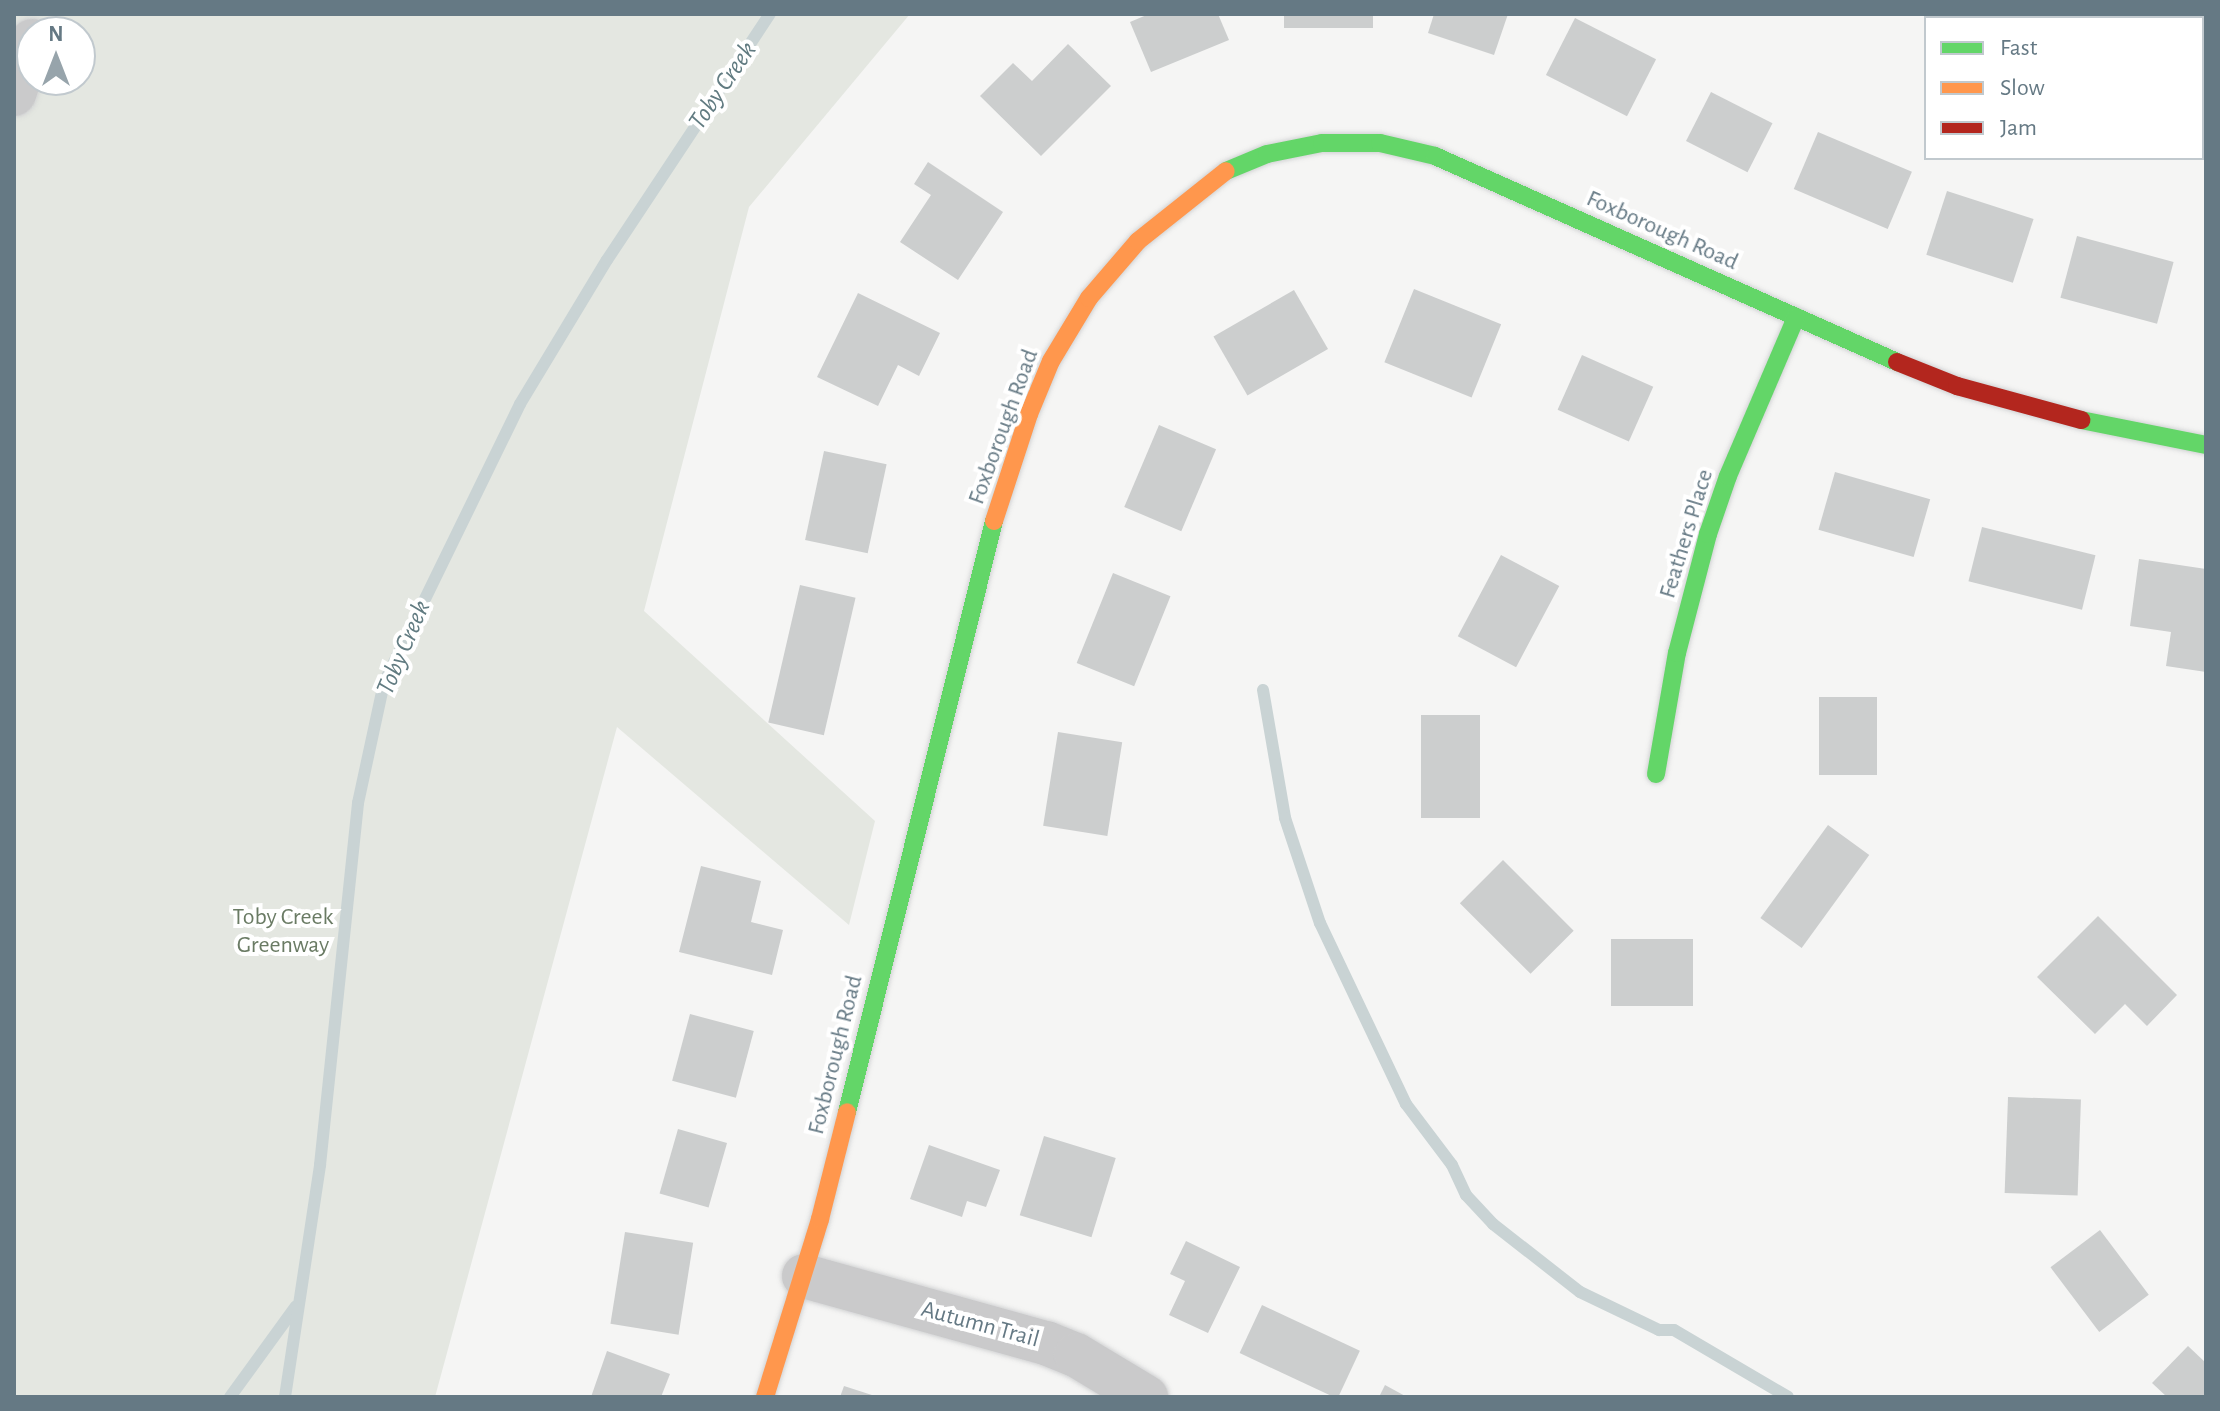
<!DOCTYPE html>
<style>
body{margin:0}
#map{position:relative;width:2220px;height:1411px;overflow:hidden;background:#f5f5f4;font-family:"Alegreya Sans",sans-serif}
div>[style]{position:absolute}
.green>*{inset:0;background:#e4e7e1}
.stream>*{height:12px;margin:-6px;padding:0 6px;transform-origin:6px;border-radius:6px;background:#c9d3d4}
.building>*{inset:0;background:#cccece;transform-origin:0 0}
.roads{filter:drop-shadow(0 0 2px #d2d3d4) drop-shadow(0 0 2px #d2d3d4)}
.street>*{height:44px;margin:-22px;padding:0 22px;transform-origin:22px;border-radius:22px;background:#cacacb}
.fast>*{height:18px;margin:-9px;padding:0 9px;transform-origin:9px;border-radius:9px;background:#63d668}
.slow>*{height:18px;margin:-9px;padding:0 9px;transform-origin:9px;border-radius:9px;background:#ff974d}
.jam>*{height:18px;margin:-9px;padding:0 9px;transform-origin:9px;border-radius:9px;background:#b3261e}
span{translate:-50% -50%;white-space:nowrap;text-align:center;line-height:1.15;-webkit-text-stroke:8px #fff;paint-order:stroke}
.street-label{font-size:24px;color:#657984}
.park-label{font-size:24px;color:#6a7b64}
.water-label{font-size:26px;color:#617b81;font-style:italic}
.frame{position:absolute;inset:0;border:16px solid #657984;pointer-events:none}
.legend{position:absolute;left:1924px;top:16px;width:280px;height:144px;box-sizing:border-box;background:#fff;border:2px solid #c1c9ce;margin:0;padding:10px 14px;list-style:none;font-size:24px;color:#657984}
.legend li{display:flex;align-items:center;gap:16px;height:40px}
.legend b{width:40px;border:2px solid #c1c9ce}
.north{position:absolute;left:16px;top:16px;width:80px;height:80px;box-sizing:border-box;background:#fff;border:2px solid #c1c9ce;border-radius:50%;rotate:0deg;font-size:22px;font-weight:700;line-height:32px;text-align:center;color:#657984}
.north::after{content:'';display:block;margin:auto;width:28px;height:36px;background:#97a4ab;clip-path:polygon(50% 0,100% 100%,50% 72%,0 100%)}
</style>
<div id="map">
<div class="green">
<div style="clip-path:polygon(evenodd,14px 14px,910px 14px,749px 207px,644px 611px,875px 821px,849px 925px,617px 727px,435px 1397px,14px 1397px,14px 14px,32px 32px,80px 32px,80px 80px,32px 80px,32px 32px)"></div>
</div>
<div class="stream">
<div style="left:1263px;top:690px;width:130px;rotate:80.2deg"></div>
<div style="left:1285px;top:818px;width:111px;rotate:71.6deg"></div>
<div style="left:1320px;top:923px;width:200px;rotate:64.6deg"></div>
<div style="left:1406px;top:1104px;width:76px;rotate:53deg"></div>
<div style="left:1452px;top:1165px;width:33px;rotate:65deg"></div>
<div style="left:1466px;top:1195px;width:40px;rotate:47deg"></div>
<div style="left:1493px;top:1224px;width:110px;rotate:38deg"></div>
<div style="left:1580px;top:1292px;width:88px;rotate:25.7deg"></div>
<div style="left:1659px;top:1330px;width:15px"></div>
<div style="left:1674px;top:1330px;width:132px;rotate:30.4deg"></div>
<div style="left:230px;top:1397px;width:112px;rotate:-54deg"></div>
<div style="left:285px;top:1397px;width:235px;rotate:-81.4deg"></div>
<div style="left:320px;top:1165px;width:364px;rotate:-84deg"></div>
<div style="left:358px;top:803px;width:123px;rotate:-77.8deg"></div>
<div style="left:384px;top:683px;width:310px;rotate:-64deg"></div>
<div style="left:520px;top:404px;width:168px;rotate:-58.9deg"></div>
<div style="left:607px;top:260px;width:295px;rotate:-56.5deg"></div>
</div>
<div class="building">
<div style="clip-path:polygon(1149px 14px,1218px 14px,1229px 40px,1151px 72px,1130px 22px)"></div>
<div style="left:1284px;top:14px;width:89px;height:14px"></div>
<div style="clip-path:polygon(1434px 14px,1508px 14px,1494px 55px,1428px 33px)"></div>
<div style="left:1575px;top:18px;width:91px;height:64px;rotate:27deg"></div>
<div style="clip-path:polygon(1068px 44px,1111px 86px,1041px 156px,980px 96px,1013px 63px,1032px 81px)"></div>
<div style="left:1711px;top:92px;width:69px;height:55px;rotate:27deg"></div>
<div style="left:1818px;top:132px;width:102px;height:62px;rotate:23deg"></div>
<div style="clip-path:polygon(928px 162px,1003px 212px,958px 280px,900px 242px,931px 195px,914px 184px)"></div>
<div style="left:1947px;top:191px;width:91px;height:67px;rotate:18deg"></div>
<div style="left:2077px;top:236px;width:100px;height:64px;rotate:15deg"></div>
<div style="left:1414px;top:289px;width:94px;height:79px;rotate:22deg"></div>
<div style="left:1294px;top:290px;width:68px;height:93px;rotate:60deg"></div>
<div style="clip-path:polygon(858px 293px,940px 333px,919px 376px,898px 365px,878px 406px,817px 377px)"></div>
<div style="left:1582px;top:355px;width:78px;height:60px;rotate:24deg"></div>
<div style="left:1159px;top:425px;width:62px;height:89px;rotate:23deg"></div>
<div style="left:824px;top:451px;width:64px;height:91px;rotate:12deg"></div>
<div style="left:1835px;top:472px;width:99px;height:60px;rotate:16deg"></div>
<div style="left:1982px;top:527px;width:117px;height:56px;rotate:14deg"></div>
<div style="left:1501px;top:555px;width:66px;height:92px;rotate:28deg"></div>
<div style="clip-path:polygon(2139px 559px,2206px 569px,2206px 672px,2166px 666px,2171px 632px,2130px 626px)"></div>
<div style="left:1113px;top:573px;width:62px;height:97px;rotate:22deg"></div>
<div style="left:800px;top:585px;width:57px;height:141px;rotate:13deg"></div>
<div style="left:1819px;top:697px;width:58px;height:78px"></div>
<div style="left:1421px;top:715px;width:59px;height:103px"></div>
<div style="left:1058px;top:732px;width:65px;height:95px;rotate:9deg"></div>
<div style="left:1828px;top:825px;width:51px;height:115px;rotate:36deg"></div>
<div style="left:1503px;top:860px;width:100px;height:61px;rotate:45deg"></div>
<div style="clip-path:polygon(701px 866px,761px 881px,751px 922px,783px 930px,772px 975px,679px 952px)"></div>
<div style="clip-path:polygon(2098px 916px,2177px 995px,2147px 1026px,2125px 1004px,2095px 1034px,2037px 977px)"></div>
<div style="left:1611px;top:939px;width:82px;height:67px"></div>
<div style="left:690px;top:1014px;width:66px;height:69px;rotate:15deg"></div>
<div style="left:2008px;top:1097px;width:73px;height:96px;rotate:2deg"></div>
<div style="left:678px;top:1129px;width:51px;height:67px;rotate:16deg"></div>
<div style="left:1044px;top:1136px;width:75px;height:83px;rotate:17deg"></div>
<div style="clip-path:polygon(929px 1145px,1000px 1170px,986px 1207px,967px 1201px,962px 1217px,910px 1199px)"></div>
<div style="left:2100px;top:1230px;width:81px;height:62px;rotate:53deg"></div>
<div style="left:625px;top:1232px;width:69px;height:93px;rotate:9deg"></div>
<div style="clip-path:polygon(1186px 1241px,1240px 1267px,1208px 1333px,1169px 1315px,1185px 1281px,1170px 1274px)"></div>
<div style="left:1262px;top:1305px;width:108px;height:53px;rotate:25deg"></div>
<div style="clip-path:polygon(2188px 1346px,2206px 1363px,2206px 1397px,2167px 1397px,2152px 1383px)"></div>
<div style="clip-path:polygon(607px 1351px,670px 1374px,661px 1397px,591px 1397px)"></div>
<div style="clip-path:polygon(1385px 1385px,1407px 1397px,1379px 1397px)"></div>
<div style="clip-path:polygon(844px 1386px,875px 1396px,875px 1397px,840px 1397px)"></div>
</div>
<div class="roads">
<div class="street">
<div style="left:14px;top:94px;width:56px;rotate:-71.2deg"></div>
<div style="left:804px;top:1276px;width:251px;rotate:15.5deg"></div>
<div style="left:1046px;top:1343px;width:32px;rotate:22deg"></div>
<div style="left:1076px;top:1355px;width:82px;rotate:31deg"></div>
</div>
<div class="fast">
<div style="left:1226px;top:171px;width:44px;rotate:-22.5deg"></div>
<div style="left:1267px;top:154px;width:56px;rotate:-11.3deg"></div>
<div style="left:1322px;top:143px;width:58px"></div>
<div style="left:1380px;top:143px;width:57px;rotate:13.3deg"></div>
<div style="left:1435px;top:156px;width:506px;rotate:24.03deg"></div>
<div style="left:2081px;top:420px;width:127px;rotate:11.3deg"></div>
<div style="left:1656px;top:774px;width:123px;rotate:-80.2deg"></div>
<div style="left:1677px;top:653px;width:123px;rotate:-75.4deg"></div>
<div style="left:1708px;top:534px;width:61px;rotate:-71deg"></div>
<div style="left:1728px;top:476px;width:173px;rotate:-66.8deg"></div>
<div style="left:847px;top:1112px;width:609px;rotate:-76.03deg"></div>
</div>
<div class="slow">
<div style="left:994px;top:521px;width:113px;rotate:-71.9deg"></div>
<div style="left:1029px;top:414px;width:57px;rotate:-67.5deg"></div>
<div style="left:1051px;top:361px;width:74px;rotate:-58.9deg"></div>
<div style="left:1089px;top:298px;width:75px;rotate:-49.3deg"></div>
<div style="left:1138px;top:241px;width:112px;rotate:-38.5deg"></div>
<div style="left:765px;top:1397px;width:186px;rotate:-72.8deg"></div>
<div style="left:820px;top:1219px;width:110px;rotate:-75.8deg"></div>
</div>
<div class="jam">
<div style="left:1897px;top:362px;width:65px;rotate:21.8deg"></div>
<div style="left:1957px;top:386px;width:129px;rotate:15.3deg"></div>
</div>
</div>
<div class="street-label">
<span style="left:1662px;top:231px;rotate:24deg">Foxborough Road</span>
<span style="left:1004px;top:427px;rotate:-70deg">Foxborough Road</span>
<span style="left:1687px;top:534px;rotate:-73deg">Feathers Place</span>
<span style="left:836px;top:1055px;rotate:-76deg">Foxborough Road</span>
<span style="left:980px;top:1325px;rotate:15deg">Autumn Trail</span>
</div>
<div class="park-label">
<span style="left:283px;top:932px">Toby Creek<br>Greenway</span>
</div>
<div class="water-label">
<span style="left:723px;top:86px;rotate:-56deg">Toby Creek</span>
<span style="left:404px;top:648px;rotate:-67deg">Toby Creek</span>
</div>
<div class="frame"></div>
<ul class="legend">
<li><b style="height:10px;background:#63d668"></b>Fast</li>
<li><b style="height:10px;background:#ff974d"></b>Slow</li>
<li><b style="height:10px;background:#b3261e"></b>Jam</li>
</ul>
<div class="north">N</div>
</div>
